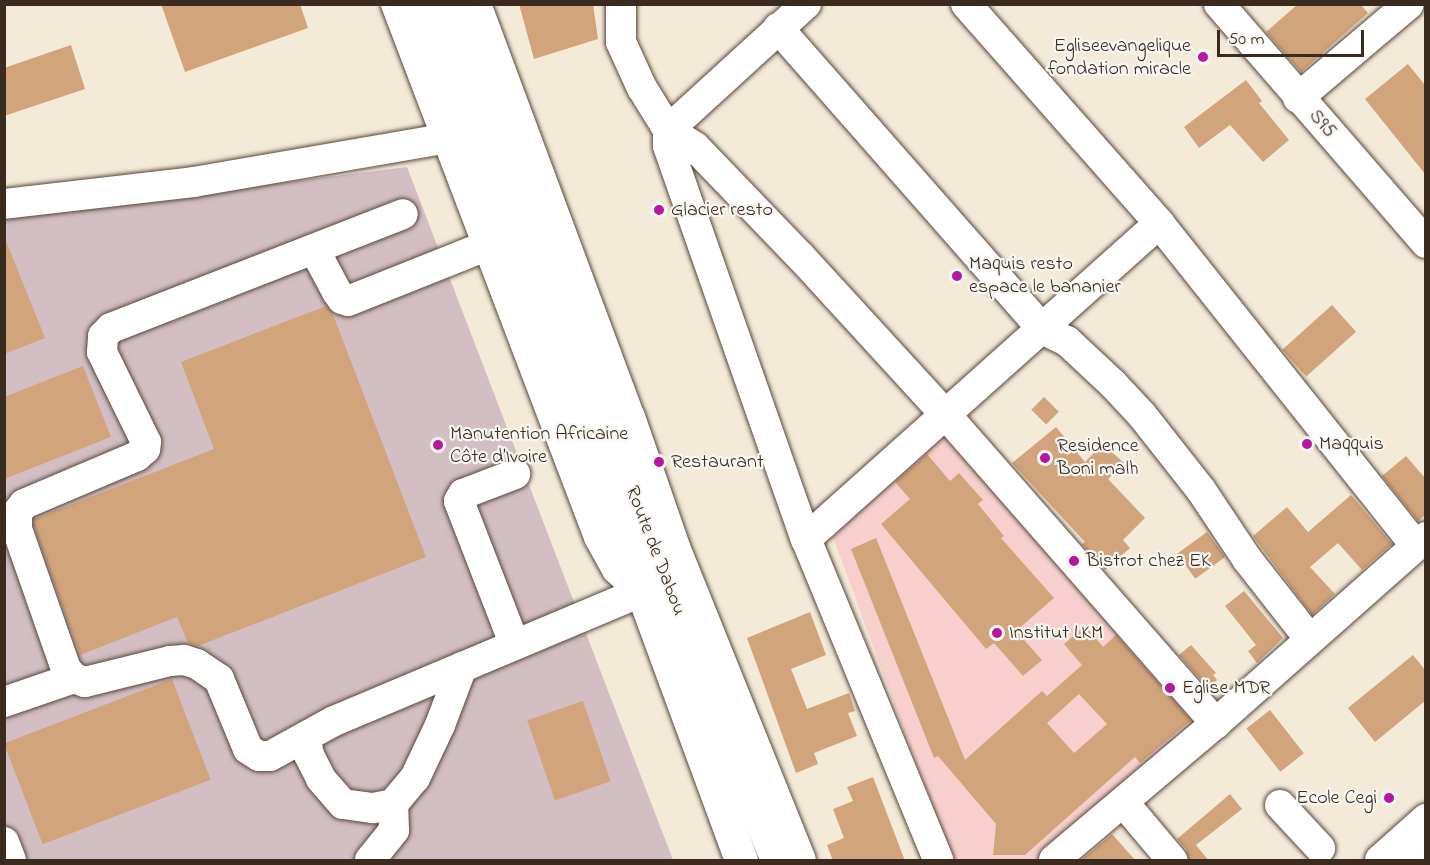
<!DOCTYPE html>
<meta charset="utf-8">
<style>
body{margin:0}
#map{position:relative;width:1430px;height:865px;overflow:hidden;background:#f3ead8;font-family:"Indie Flower",sans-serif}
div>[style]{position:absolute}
.built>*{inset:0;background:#f7d0cd}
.industrial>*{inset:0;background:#d2bec3}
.building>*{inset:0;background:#d2a47c;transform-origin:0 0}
.roads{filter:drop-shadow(0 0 2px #57473a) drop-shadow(0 0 2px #57473a)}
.minor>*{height:30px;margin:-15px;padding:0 15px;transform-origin:15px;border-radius:15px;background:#fff}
.major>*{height:33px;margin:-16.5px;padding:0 16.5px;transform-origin:16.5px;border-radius:16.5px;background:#fff}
.dots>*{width:16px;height:16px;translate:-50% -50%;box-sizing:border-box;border:3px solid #f6f6f2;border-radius:50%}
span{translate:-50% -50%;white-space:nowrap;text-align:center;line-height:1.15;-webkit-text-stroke:4.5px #f6f6f2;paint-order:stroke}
.poi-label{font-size:20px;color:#3b2a1e}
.right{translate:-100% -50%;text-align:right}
.left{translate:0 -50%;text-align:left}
.street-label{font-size:20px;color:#3b2a1e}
.frame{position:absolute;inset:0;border:6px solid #3b2a1e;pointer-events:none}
.scale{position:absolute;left:1217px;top:30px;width:147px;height:27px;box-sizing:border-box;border:3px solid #3b2a1e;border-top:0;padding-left:8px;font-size:18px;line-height:21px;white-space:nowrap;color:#3b2a1e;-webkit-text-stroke:4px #f6f6f2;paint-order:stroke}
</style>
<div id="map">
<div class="built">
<div style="clip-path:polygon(946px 428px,1201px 720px,1043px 860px,952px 860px,833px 537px,837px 529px)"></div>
</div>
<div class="industrial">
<div style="clip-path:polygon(407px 167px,673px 860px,5px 860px,4px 218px)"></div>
</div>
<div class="building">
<div style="clip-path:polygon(161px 4px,300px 4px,308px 28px,185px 72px)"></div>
<div style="clip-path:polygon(519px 4px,593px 4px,598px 39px,534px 59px)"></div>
<div style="clip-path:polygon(1298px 4px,1360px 4px,1368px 13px,1301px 72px,1266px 32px)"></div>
<div style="clip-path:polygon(71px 45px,85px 89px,4px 116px,4px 68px)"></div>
<div style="clip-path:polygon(1408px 64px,1425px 85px,1425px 174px,1365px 99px)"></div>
<div style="clip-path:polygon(1246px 80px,1262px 101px,1259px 103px,1289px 140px,1263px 162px,1230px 125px,1199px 148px,1184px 127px)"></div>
<div style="clip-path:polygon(4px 236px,45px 338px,4px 354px)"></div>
<div style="left:1332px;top:305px;width:36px;height:67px;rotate:48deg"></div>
<div style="clip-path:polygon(326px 306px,332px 312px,426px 557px,198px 646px,188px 643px,177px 617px,80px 655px,34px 526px,34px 519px,214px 449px,181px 362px)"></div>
<div style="clip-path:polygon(83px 366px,111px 437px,4px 479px,4px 397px)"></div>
<div style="left:1044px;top:397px;width:21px;height:18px;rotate:45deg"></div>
<div style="clip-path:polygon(1056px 427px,1085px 462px,1103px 444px,1124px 463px,1108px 479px,1145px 518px,1123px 540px,1130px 548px,1105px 570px,1082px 544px,1085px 542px,1012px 463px)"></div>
<div style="clip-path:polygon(927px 454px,950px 481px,959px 473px,983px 500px,978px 504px,1004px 536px,1001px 538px,1054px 598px,1016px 631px,1042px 660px,1023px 676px,994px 643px,986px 649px,881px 524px,910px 499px,895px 482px)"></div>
<div style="clip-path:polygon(1406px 456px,1425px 478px,1425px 515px,1418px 521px,1382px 476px)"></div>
<div style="clip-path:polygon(1351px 495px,1392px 544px,1362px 570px,1338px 543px,1310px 567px,1335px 594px,1312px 615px,1253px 536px,1287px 507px,1308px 532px)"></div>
<div style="left:1207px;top:532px;width:31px;height:37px;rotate:54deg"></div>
<div style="clip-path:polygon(evenodd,876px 538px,965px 760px,1042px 691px,1047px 696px,1082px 665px,1064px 644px,1085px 626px,1103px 647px,1116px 635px,1191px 720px,1140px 763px,1135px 757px,1025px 855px,993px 855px,996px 824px,938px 756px,934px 758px,851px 549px,876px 538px,1079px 694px,1107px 724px,1074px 753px,1047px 723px,1079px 694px)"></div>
<div style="clip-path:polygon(1244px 591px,1283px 638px,1257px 663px,1248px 651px,1256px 645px,1225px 606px)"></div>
<div style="clip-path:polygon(810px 612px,826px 655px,791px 669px,807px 709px,849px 693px,855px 711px,848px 713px,857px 736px,814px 753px,818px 764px,796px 773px,747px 638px)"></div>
<div style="clip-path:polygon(1191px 645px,1216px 673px,1213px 675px,1217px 680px,1208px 688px,1179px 655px)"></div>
<div style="clip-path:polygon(1413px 655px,1425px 670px,1425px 701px,1375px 742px,1348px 708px)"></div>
<div style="left:172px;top:679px;width:108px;height:180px;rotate:69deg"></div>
<div style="left:583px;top:701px;width:85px;height:59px;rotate:71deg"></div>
<div style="left:1270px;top:710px;width:55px;height:30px;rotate:52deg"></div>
<div style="clip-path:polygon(873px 777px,905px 861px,833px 861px,827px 845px,844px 838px,833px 809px,853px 801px,847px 787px)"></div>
<div style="clip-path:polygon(1230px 794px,1242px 809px,1196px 845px,1209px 861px,1189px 861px,1186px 849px,1177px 839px)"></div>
<div style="clip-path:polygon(1112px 834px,1136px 861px,1080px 861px)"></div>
</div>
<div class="roads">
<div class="minor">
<div style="left:396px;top:4px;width:570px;rotate:69.15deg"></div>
<div style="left:599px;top:537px;width:37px;rotate:61deg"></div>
<div style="left:617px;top:569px;width:33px;rotate:44deg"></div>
<div style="left:641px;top:592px;width:333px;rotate:157.2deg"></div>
<div style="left:334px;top:721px;width:73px;rotate:151.3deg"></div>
<div style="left:270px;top:756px;width:11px;rotate:180deg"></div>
<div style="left:259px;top:756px;width:13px;rotate:-148deg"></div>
<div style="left:248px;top:749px;width:76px;rotate:-112.5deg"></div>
<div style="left:219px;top:679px;width:27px;rotate:-146deg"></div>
<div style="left:197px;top:664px;width:14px;rotate:-163deg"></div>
<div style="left:184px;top:660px;width:14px;rotate:176deg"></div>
<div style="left:170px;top:661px;width:88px;rotate:166.1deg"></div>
<div style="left:85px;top:682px;width:12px;rotate:-160deg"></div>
<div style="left:74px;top:678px;width:12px;rotate:-132deg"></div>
<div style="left:66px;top:669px;width:148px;rotate:-109.3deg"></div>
<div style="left:17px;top:529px;width:16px;rotate:-90deg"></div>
<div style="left:17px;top:513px;width:11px;rotate:-52deg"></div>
<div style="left:24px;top:504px;width:123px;rotate:-23deg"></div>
<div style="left:137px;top:456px;width:11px;rotate:-41deg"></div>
<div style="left:145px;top:449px;width:7px;rotate:-82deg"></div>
<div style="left:146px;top:442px;width:100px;rotate:-116.1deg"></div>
<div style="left:102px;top:352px;width:16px;rotate:-86deg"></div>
<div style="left:103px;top:336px;width:11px;rotate:-45deg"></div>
<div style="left:111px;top:328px;width:313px;rotate:-21.3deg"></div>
<div style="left:476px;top:4px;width:441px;rotate:69.6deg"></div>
<div style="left:630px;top:417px;width:138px;rotate:70.9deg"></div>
<div style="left:675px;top:547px;width:337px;rotate:68.1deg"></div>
<div style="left:621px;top:4px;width:38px;rotate:90deg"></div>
<div style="left:621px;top:42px;width:51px;rotate:65.5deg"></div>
<div style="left:642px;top:88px;width:49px;rotate:58.2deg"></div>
<div style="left:668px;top:130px;width:16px;rotate:90deg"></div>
<div style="left:668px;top:146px;width:417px;rotate:70.7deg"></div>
<div style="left:806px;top:539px;width:347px;rotate:67.6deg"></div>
<div style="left:806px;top:4px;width:187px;rotate:137.6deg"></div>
<div style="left:668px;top:130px;width:32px;rotate:32deg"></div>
<div style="left:695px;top:147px;width:153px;rotate:46.1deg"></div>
<div style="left:801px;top:257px;width:214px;rotate:47.5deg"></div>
<div style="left:946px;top:415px;width:410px;rotate:48.8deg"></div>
<div style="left:966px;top:4px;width:292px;rotate:48.6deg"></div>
<div style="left:1159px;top:223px;width:411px;rotate:51.5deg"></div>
<div style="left:1219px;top:4px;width:316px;rotate:49.1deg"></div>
<div style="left:778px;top:28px;width:400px;rotate:48.7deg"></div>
<div style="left:1042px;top:329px;width:28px;rotate:26deg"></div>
<div style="left:1067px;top:341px;width:63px;rotate:43.1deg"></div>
<div style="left:1113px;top:384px;width:42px;rotate:46.9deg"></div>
<div style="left:1142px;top:415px;width:95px;rotate:51.8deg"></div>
<div style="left:1201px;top:490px;width:83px;rotate:56.3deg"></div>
<div style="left:1247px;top:559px;width:100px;rotate:51.9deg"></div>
<div style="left:1298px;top:98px;width:145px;rotate:-40.3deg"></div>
<div style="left:4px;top:204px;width:191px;rotate:-6.6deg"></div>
<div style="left:194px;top:182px;width:258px;rotate:-9.8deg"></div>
<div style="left:314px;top:249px;width:49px;rotate:61.9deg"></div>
<div style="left:337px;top:292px;width:9px;rotate:54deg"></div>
<div style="left:342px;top:299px;width:6px;rotate:18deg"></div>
<div style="left:348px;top:301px;width:152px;rotate:-21.7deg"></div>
<div style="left:806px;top:539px;width:474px;rotate:-41.8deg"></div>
<div style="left:514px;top:643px;width:152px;rotate:-111.2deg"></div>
<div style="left:459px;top:501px;width:8px;rotate:-60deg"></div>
<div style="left:463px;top:494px;width:56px;rotate:-21deg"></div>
<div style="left:4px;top:702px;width:74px;rotate:-18.9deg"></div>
<div style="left:305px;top:737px;width:18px;rotate:77deg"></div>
<div style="left:309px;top:755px;width:27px;rotate:63deg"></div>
<div style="left:321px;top:779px;width:33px;rotate:49deg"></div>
<div style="left:343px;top:804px;width:30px;rotate:8deg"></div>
<div style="left:373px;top:808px;width:20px;rotate:-11deg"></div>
<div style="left:393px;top:804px;width:34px;rotate:-50deg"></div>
<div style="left:415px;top:778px;width:59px;rotate:-64.7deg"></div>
<div style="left:440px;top:725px;width:62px;rotate:-69.2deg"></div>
<div style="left:1124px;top:803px;width:75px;rotate:49.9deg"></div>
<div style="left:1280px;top:805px;width:59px;rotate:47.1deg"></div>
<div style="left:4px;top:842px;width:19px;rotate:69deg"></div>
<div style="left:370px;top:860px;width:38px;rotate:-51deg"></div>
<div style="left:394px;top:830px;width:26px;rotate:-92deg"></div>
<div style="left:1054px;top:860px;width:212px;rotate:-40.2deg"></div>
<div style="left:1216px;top:723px;width:281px;rotate:-41.5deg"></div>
<div style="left:1380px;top:860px;width:62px;rotate:-41.7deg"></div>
<div style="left:1412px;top:860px;width:18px;rotate:-41deg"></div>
</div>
<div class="major">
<div style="left:422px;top:4px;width:262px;rotate:69deg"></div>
<div style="left:516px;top:249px;width:651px;rotate:69.78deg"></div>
<div style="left:449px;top:4px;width:614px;rotate:69.5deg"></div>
<div style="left:664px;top:579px;width:303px;rotate:68.1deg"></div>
</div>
</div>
<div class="dots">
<div style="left:1203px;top:57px;background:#b5179e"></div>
<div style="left:659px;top:210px;background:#b5179e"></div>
<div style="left:957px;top:276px;background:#b5179e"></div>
<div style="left:1307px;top:444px;background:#b5179e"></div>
<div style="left:438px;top:445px;background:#b5179e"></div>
<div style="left:1045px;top:458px;background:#b5179e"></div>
<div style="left:659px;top:462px;background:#b5179e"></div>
<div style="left:1074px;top:561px;background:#b5179e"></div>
<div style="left:997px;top:633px;background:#b5179e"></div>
<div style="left:1170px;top:688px;background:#b5179e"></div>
<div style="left:1389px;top:798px;background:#b5179e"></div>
</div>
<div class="poi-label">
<span class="right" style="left:1191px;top:58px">Egliseevangelique<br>fondation miracle</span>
<span class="left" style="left:671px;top:210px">Glacier resto</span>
<span class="left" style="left:969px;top:276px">Maquis resto<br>espace le bananier</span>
<span class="left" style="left:450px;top:446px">Manutention Africaine<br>Côte d’Ivoire</span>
<span class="left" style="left:1319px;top:444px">Maqquis</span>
<span class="left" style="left:1057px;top:458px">Residence<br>Boni malh</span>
<span class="left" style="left:671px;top:462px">Restaurant</span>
<span class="left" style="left:1086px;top:561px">Bistrot chez EK</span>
<span class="left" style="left:1009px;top:633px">Institut LKM</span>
<span class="left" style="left:1182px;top:688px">Eglise MDR</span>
<span class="right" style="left:1377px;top:798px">Ecole Cegi</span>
</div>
<div class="street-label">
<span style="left:1322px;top:124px;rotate:49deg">S95</span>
<span style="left:655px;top:551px;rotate:69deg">Route de Dabou</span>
</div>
<div class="frame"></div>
<div class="scale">50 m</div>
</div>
